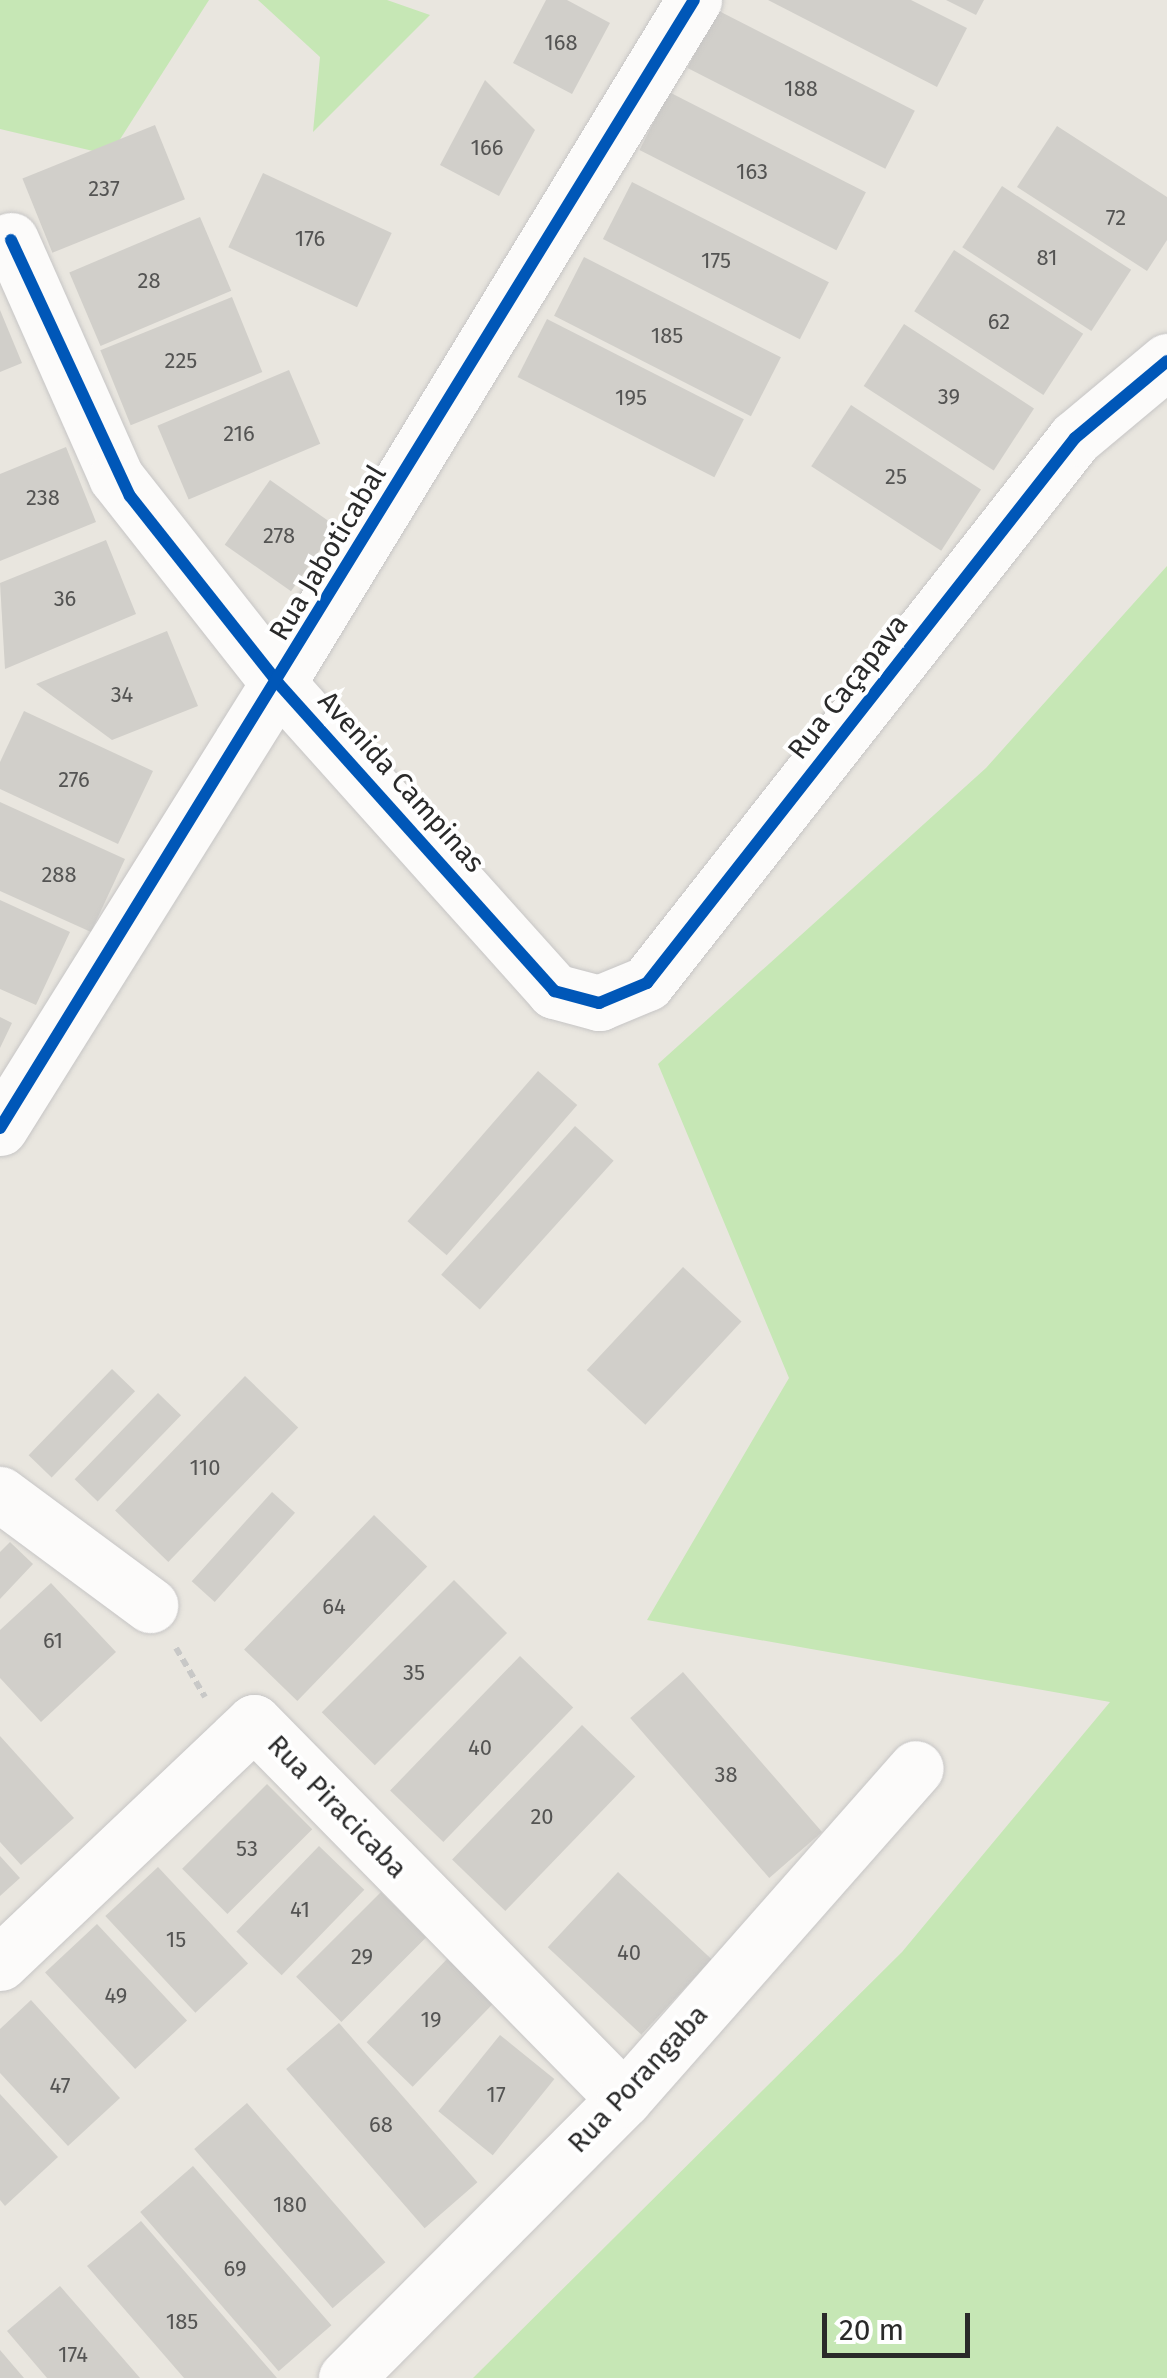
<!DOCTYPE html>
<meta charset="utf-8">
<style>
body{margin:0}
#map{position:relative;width:1167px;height:2378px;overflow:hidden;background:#e9e6df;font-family:"Fira Sans",sans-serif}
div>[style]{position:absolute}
.green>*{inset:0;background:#c6e7b5}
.building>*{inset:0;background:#d1cfca;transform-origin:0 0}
.path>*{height:6px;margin-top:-3px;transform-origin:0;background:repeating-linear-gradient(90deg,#c8c8c7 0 8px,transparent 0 13px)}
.roads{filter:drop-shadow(0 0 2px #c6c5c5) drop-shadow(0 0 2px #c6c5c5)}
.minor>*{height:55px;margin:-27.5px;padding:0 27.5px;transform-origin:27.5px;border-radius:27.5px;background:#fcfbfa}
.tertiary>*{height:55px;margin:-27.5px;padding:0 27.5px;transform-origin:27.5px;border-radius:27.5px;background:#fcfbfa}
.cycleway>*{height:12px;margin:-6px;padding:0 6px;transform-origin:6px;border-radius:6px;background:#0057b8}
span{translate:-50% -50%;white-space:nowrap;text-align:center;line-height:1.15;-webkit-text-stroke:8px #fff;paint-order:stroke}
.number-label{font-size:22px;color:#545453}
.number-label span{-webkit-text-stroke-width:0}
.street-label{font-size:28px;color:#2a2a2a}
.scale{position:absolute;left:822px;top:2313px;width:148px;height:45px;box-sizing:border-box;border:5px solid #2a2a2a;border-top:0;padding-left:12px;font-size:30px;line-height:35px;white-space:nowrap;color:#2a2a2a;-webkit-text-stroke:8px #fff;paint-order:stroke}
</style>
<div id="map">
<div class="green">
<div style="clip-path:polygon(0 0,209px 0,110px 155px,0 129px)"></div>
<div style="clip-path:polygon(258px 0,387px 0,430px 15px,313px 132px,320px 57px)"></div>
<div style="clip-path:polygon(1167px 566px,1167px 2378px,473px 2378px,902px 1952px,1110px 1702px,647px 1620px,789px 1378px,658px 1064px,986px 768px)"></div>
</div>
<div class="building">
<div style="clip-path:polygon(546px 0,567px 0,610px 23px,572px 94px,513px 63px)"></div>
<div style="clip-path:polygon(768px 0,911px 0,967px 28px,937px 87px)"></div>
<div style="clip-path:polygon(946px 0,984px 0,976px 15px)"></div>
<div style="left:717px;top:10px;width:222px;height:65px;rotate:27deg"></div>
<div style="clip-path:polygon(485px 80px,535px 130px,499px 196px,440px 165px)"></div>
<div style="left:669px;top:92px;width:221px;height:65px;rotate:27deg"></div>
<div style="left:155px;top:125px;width:80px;height:143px;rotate:68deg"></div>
<div style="clip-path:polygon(1057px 126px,1167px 197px,1167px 240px,1147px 271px,1017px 187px)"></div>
<div style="left:263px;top:173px;width:142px;height:82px;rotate:25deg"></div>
<div style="left:632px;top:182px;width:221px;height:64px;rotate:27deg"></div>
<div style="left:1002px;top:186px;width:154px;height:73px;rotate:33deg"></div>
<div style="left:200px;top:217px;width:80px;height:142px;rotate:67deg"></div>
<div style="left:954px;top:250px;width:154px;height:73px;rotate:33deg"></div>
<div style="left:584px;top:257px;width:221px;height:66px;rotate:27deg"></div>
<div style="left:232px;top:297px;width:81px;height:142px;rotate:68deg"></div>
<div style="clip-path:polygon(0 310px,22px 363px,0 372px)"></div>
<div style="left:547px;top:319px;width:221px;height:65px;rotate:27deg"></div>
<div style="left:904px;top:324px;width:155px;height:74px;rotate:33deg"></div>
<div style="left:289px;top:370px;width:80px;height:143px;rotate:67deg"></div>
<div style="left:851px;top:405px;width:155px;height:73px;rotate:33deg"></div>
<div style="clip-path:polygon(66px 447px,96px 522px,0 561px,0 474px)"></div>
<div style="left:270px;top:480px;width:81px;height:79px;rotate:35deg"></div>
<div style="clip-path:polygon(106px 540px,136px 614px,5px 669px,0 583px)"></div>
<div style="clip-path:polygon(167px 631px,198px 706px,112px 740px,36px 684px)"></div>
<div style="clip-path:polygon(24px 711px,153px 771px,118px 844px,0 789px,0 762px)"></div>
<div style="clip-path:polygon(0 802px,125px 859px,91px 932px,0 891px)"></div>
<div style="clip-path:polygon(0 900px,70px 932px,36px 1005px,0 989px)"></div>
<div style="clip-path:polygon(0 1017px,12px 1023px,0 1048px)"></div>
<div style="left:538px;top:1071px;width:52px;height:199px;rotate:41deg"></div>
<div style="left:575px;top:1126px;width:52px;height:200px;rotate:42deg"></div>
<div style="left:683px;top:1267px;width:80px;height:141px;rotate:43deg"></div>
<div style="left:112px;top:1369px;width:32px;height:120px;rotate:44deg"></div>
<div style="left:245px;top:1376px;width:74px;height:187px;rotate:44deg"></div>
<div style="left:158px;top:1393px;width:32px;height:120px;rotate:44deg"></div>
<div style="left:272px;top:1492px;width:31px;height:120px;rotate:42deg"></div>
<div style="left:374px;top:1515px;width:74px;height:187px;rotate:44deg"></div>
<div style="clip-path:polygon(10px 1542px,33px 1564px,0 1599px,0 1552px)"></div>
<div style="left:454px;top:1580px;width:75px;height:187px;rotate:45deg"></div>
<div style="clip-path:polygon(51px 1583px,116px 1652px,41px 1722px,0 1678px,0 1630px)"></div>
<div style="left:520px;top:1656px;width:74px;height:187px;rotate:44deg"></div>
<div style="left:683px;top:1672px;width:212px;height:70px;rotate:49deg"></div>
<div style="left:582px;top:1725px;width:74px;height:187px;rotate:44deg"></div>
<div style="clip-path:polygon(0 1736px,74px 1818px,21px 1865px,0 1842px)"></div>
<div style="left:267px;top:1784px;width:64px;height:120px;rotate:45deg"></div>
<div style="left:319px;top:1846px;width:63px;height:119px;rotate:44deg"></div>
<div style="clip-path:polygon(0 1856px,20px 1878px,0 1896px)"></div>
<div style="left:158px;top:1867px;width:132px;height:72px;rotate:47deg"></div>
<div style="left:618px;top:1872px;width:128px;height:103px;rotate:43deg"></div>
<div style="left:381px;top:1892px;width:64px;height:120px;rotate:45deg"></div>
<div style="left:97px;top:1924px;width:132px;height:71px;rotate:47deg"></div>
<div style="left:450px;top:1956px;width:64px;height:120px;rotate:44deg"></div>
<div style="clip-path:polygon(31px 2000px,120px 2098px,68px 2146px,0 2073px,0 2029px)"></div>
<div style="left:339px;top:2023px;width:211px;height:70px;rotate:49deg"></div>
<div style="left:500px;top:2035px;width:70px;height:98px;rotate:39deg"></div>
<div style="clip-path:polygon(0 2094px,58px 2157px,5px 2206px,0 2200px)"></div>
<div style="left:247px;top:2103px;width:211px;height:70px;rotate:49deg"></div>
<div style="left:193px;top:2166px;width:211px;height:70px;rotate:49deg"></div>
<div style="clip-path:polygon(141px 2221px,277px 2378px,184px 2378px,87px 2266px)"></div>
<div style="clip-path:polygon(60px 2286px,140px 2378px,47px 2378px,7px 2331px)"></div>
<div style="clip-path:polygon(0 2350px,24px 2378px,0 2378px)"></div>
</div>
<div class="path">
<div style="left:176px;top:1648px;width:57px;rotate:59.4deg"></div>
</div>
<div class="roads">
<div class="minor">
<div style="left:11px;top:240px;width:259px;rotate:66.1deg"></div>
<div style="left:116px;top:477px;width:262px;rotate:51.8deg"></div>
<div style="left:278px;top:683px;width:800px;rotate:-58.66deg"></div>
<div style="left:0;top:1494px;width:187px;rotate:36.5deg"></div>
<div style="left:0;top:1963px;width:350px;rotate:-43.5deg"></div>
<div style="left:254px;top:1722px;width:528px;rotate:45.54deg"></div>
<div style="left:346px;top:2378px;width:394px;rotate:-45.1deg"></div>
<div style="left:624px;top:2099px;width:441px;rotate:-48.6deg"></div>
</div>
<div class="tertiary">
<div style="left:0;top:1128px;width:525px;rotate:-58.01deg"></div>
<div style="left:278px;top:683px;width:414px;rotate:48.1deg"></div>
<div style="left:554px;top:991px;width:47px;rotate:14.9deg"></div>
<div style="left:599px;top:1003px;width:52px;rotate:-22.6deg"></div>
<div style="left:647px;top:983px;width:693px;rotate:-51.86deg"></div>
<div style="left:1075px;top:438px;width:120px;rotate:-39.9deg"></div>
</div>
</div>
<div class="cycleway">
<div style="left:11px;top:240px;width:282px;rotate:65.1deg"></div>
<div style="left:130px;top:496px;width:238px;rotate:51.6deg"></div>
<div style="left:278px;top:683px;width:414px;rotate:48.1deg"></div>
<div style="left:554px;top:991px;width:47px;rotate:14.9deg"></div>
<div style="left:599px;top:1003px;width:52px;rotate:-22.6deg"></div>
<div style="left:647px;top:983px;width:693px;rotate:-51.86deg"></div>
<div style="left:1075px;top:438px;width:120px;rotate:-39.9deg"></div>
<div style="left:0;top:1128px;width:1324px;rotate:-58.4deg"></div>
</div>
<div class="number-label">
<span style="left:561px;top:43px">168</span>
<span style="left:801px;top:89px">188</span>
<span style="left:487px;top:148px">166</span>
<span style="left:752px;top:172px">163</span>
<span style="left:104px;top:189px">237</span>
<span style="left:1116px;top:218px">72</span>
<span style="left:310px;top:239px">176</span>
<span style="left:1047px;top:258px">81</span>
<span style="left:716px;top:261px">175</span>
<span style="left:149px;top:281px">28</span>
<span style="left:999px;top:322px">62</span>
<span style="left:667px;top:336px">185</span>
<span style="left:181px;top:361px">225</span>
<span style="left:949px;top:397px">39</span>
<span style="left:631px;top:398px">195</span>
<span style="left:239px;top:434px">216</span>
<span style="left:896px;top:477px">25</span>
<span style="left:43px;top:498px">238</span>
<span style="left:279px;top:536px">278</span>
<span style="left:65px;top:599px">36</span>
<span style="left:122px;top:695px">34</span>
<span style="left:74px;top:780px">276</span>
<span style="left:59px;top:875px">288</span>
<span style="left:205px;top:1468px">110</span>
<span style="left:334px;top:1607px">64</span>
<span style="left:53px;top:1641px">61</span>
<span style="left:414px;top:1673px">35</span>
<span style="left:480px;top:1748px">40</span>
<span style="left:726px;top:1775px">38</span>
<span style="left:542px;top:1817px">20</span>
<span style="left:247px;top:1849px">53</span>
<span style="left:300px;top:1910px">41</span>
<span style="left:176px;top:1940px">15</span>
<span style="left:629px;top:1953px">40</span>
<span style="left:362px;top:1957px">29</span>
<span style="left:116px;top:1996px">49</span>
<span style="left:431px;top:2020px">19</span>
<span style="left:60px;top:2086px">47</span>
<span style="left:496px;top:2095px">17</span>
<span style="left:381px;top:2125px">68</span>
<span style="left:290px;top:2205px">180</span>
<span style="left:235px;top:2269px">69</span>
<span style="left:182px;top:2322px">185</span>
<span style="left:73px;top:2355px">174</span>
</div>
<div class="street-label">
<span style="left:328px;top:553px;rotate:-59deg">Rua Jaboticabal</span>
<span style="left:848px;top:687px;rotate:-52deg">Rua Caçapava</span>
<span style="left:401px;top:782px;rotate:48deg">Avenida Campinas</span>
<span style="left:337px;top:1807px;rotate:46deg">Rua Piracicaba</span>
<span style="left:638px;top:2079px;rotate:-47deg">Rua Porangaba</span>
</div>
<div class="scale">20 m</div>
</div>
